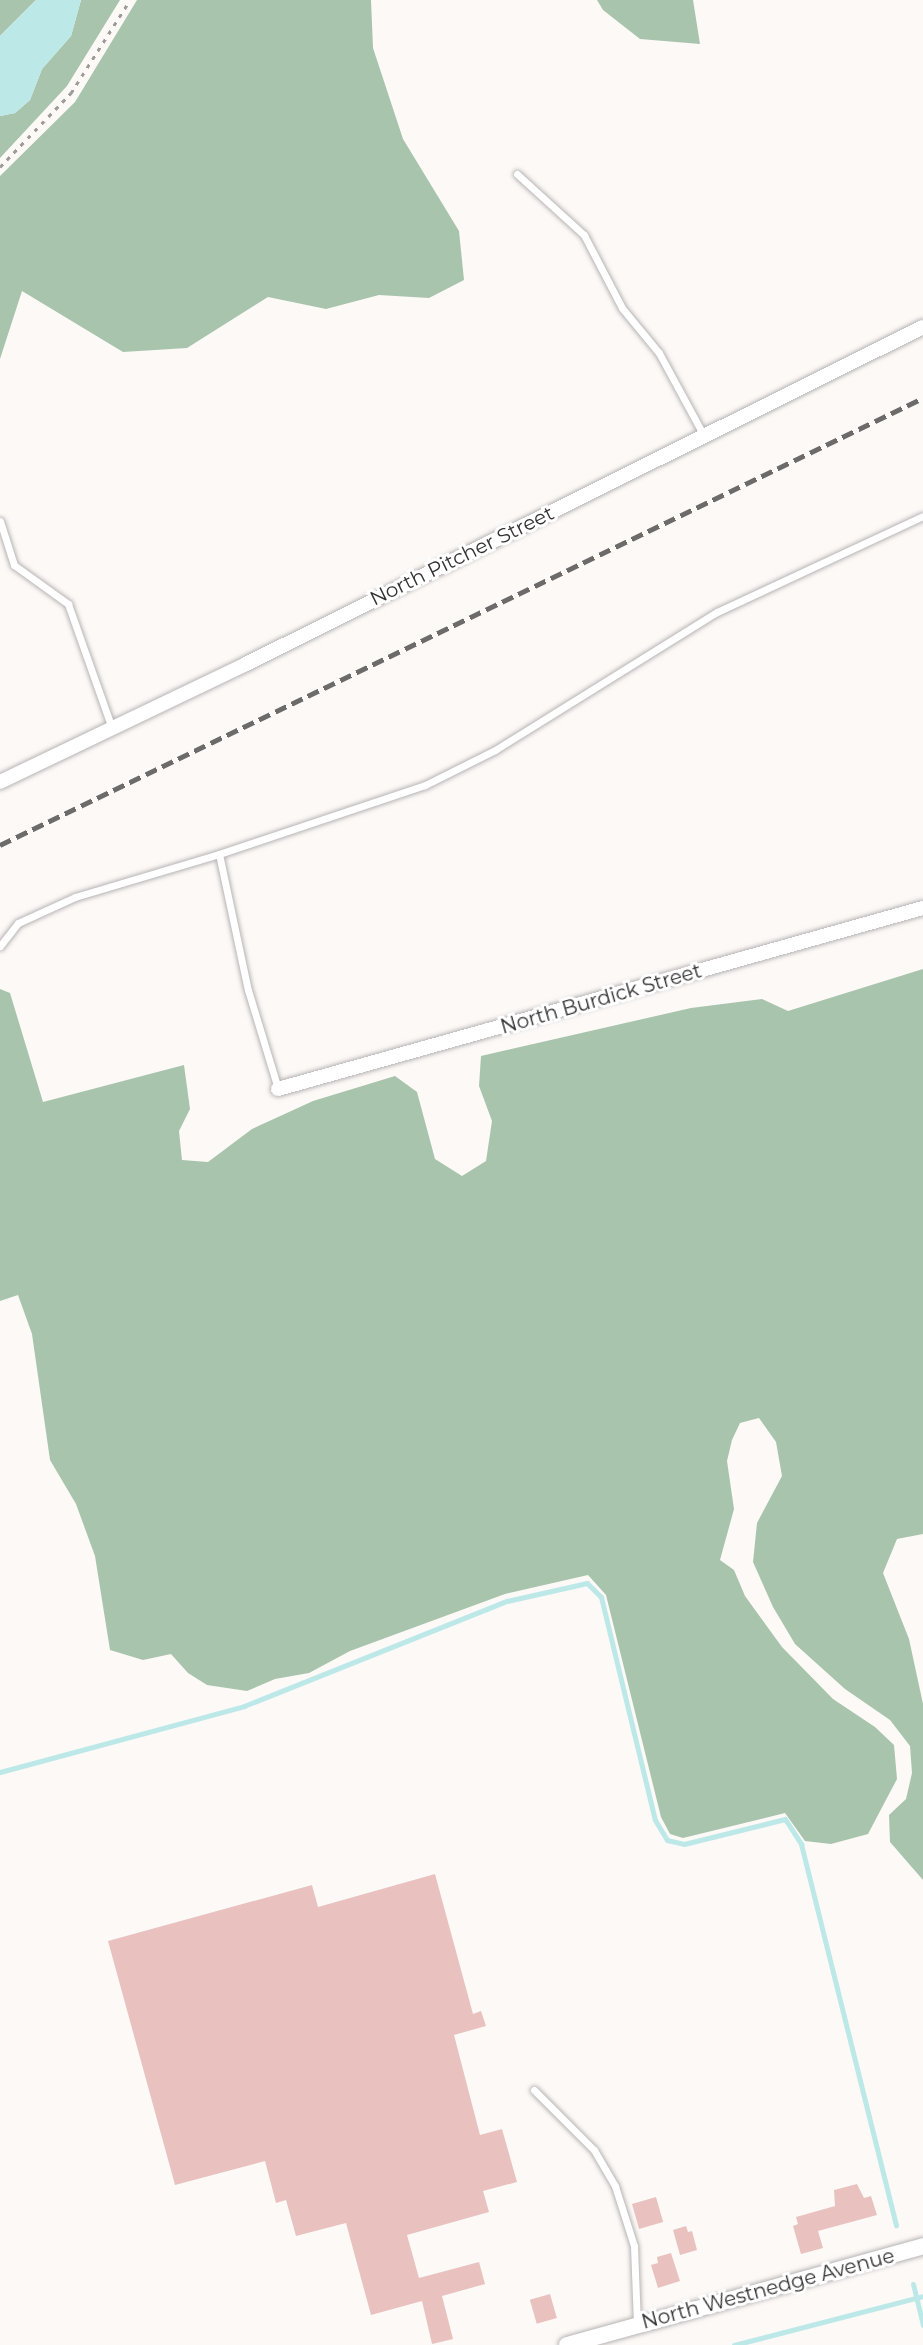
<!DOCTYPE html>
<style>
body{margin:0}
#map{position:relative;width:923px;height:2345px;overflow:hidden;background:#fcf9f7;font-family:Montserrat,sans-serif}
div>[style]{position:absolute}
.forest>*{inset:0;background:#a9c4ac}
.water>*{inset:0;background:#bce8e8}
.stream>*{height:5px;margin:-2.5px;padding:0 2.5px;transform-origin:2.5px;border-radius:2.5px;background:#bce8e8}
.building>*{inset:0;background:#e9c2bf;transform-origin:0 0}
.path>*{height:3px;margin-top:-1.5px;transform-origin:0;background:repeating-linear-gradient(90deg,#9e9c9b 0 4px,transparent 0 10px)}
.roads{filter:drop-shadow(0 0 2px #b8b4b3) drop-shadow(0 0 2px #b8b4b3)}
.service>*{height:7px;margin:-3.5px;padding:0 3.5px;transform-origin:3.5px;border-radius:3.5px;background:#fff}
.minor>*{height:14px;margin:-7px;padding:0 7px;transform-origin:7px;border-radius:7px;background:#fff}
.tertiary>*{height:16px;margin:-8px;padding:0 8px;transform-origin:8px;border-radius:8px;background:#fff}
.rail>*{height:5px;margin-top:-2.5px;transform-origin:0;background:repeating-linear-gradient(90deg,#6d6b6a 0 12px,transparent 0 18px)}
span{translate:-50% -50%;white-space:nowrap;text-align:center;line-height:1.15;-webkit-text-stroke:6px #fff;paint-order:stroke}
.street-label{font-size:20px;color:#323030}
</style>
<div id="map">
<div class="forest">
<div style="clip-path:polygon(0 0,36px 0,0 36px)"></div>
<div style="clip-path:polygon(81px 0,120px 0,67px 86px,0 158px,0 116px,15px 113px,30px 100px,42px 69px,71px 36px)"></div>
<div style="clip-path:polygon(137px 0,371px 0,373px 48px,403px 139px,459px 231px,464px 280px,429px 298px,379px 295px,326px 309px,268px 297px,187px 348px,123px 352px,22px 291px,0 359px,0 176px,75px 102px)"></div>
<div style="clip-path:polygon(597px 0,693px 0,700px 44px,640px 39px,603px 10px)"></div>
<div style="clip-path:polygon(923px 969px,923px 1534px,897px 1539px,883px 1573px,909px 1639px,923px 1704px,923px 1880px,890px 1842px,889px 1815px,906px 1799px,912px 1773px,910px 1746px,890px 1720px,845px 1689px,795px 1644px,773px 1607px,753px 1562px,757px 1523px,782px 1476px,776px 1442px,759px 1418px,740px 1423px,732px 1440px,727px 1461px,734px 1509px,720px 1560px,734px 1570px,745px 1596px,782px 1647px,833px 1699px,875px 1727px,894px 1745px,897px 1779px,868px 1834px,831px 1844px,805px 1841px,785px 1813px,683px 1838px,670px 1834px,661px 1817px,606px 1595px,588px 1575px,505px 1594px,350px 1651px,309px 1673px,275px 1679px,247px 1691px,207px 1685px,188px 1673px,171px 1654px,143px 1660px,110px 1650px,95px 1556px,76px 1504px,50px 1460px,32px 1334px,18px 1295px,0 1301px,0 989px,10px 993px,43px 1102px,184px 1065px,190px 1109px,179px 1131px,182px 1160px,208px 1162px,252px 1129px,313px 1101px,395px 1076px,417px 1092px,435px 1159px,462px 1176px,486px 1161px,492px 1121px,479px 1086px,481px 1056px,691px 1008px,762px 999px,788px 1011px)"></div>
</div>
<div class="water">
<div style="clip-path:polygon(36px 0,81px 0,71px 36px,42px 69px,30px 100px,15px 113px,0 116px,0 36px)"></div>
</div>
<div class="stream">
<div style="left:0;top:1772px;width:253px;rotate:-15.1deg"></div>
<div style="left:244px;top:1706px;width:283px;rotate:-21.8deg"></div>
<div style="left:507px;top:1601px;width:82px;rotate:-12.7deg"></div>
<div style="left:587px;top:1583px;width:20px;rotate:45deg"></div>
<div style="left:601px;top:1597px;width:229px;rotate:76.4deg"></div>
<div style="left:655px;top:1820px;width:23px;rotate:59deg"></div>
<div style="left:667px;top:1840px;width:17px;rotate:13deg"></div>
<div style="left:684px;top:1844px;width:104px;rotate:-13.9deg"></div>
<div style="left:785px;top:1819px;width:30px;rotate:57deg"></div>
<div style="left:801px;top:1844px;width:393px;rotate:76deg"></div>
<div style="left:913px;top:2284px;width:42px;rotate:76.3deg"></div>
<div style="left:734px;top:2345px;width:195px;rotate:-14.5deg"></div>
</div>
<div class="building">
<div style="clip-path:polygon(435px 1874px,473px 2014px,481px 2011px,486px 2026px,454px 2035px,480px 2135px,502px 2129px,517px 2182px,483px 2191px,489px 2212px,407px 2235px,419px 2278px,479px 2262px,485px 2284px,442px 2296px,453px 2339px,432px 2344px,422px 2301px,371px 2315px,346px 2223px,296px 2236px,286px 2200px,276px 2203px,265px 2161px,175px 2185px,108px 1941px,312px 1885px,318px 1907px)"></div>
<div style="clip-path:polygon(857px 2184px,864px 2198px,871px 2196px,877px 2215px,818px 2231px,823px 2248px,801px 2254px,793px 2226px,798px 2224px,796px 2217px,835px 2206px,834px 2190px)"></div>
<div style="left:656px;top:2197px;width:26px;height:25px;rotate:74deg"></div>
<div style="clip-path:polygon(686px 2226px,688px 2232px,692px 2231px,697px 2250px,680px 2255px,673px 2230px)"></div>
<div style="clip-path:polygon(671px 2253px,680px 2281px,658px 2288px,651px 2265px,658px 2263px,657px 2257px)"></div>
<div style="left:550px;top:2294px;width:25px;height:21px;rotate:74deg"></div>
</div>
<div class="path">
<div style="left:0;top:167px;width:103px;rotate:-46.2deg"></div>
<div style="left:71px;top:93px;width:110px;rotate:-57.6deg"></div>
</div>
<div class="roads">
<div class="service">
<div style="left:517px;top:174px;width:91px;rotate:42.3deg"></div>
<div style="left:584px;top:235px;width:82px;rotate:62.5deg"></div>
<div style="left:622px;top:308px;width:58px;rotate:50.6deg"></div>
<div style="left:659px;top:353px;width:94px;rotate:61.5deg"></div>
<div style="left:0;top:521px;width:46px;rotate:72.3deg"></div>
<div style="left:14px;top:565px;width:67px;rotate:35.8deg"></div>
<div style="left:68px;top:604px;width:132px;rotate:70.5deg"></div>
<div style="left:219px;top:854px;width:139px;rotate:78deg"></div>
<div style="left:248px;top:990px;width:103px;rotate:73.1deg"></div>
<div style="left:0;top:946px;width:29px;rotate:-52deg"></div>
<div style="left:18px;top:923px;width:63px;rotate:-24.5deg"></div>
<div style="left:75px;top:897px;width:150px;rotate:-16.6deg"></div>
<div style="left:219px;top:854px;width:217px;rotate:-18.5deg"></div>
<div style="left:425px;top:785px;width:78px;rotate:-26.6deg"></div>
<div style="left:495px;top:750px;width:261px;rotate:-31.9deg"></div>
<div style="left:717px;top:612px;width:227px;rotate:-25deg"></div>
<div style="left:534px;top:2090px;width:85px;rotate:45deg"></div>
<div style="left:594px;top:2150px;width:42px;rotate:59.7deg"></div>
<div style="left:615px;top:2186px;width:63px;rotate:72.4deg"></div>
<div style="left:634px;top:2246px;width:77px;rotate:87.8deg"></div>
</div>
<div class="minor">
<div style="left:0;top:782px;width:273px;rotate:-25.6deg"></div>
<div style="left:246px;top:664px;width:756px;rotate:-26.46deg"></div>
<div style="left:278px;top:1089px;width:670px;rotate:-15.68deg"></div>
</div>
<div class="tertiary">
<div style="left:567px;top:2345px;width:370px;rotate:-15.5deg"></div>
</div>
</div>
<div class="rail">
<div style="left:0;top:845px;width:1026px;rotate:-25.84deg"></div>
</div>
<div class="street-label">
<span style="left:462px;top:556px;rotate:-26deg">North Pitcher Street</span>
<span style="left:601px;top:999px;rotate:-16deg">North Burdick Street</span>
<span style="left:768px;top:2289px;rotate:-15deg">North Westnedge Avenue</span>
</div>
</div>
